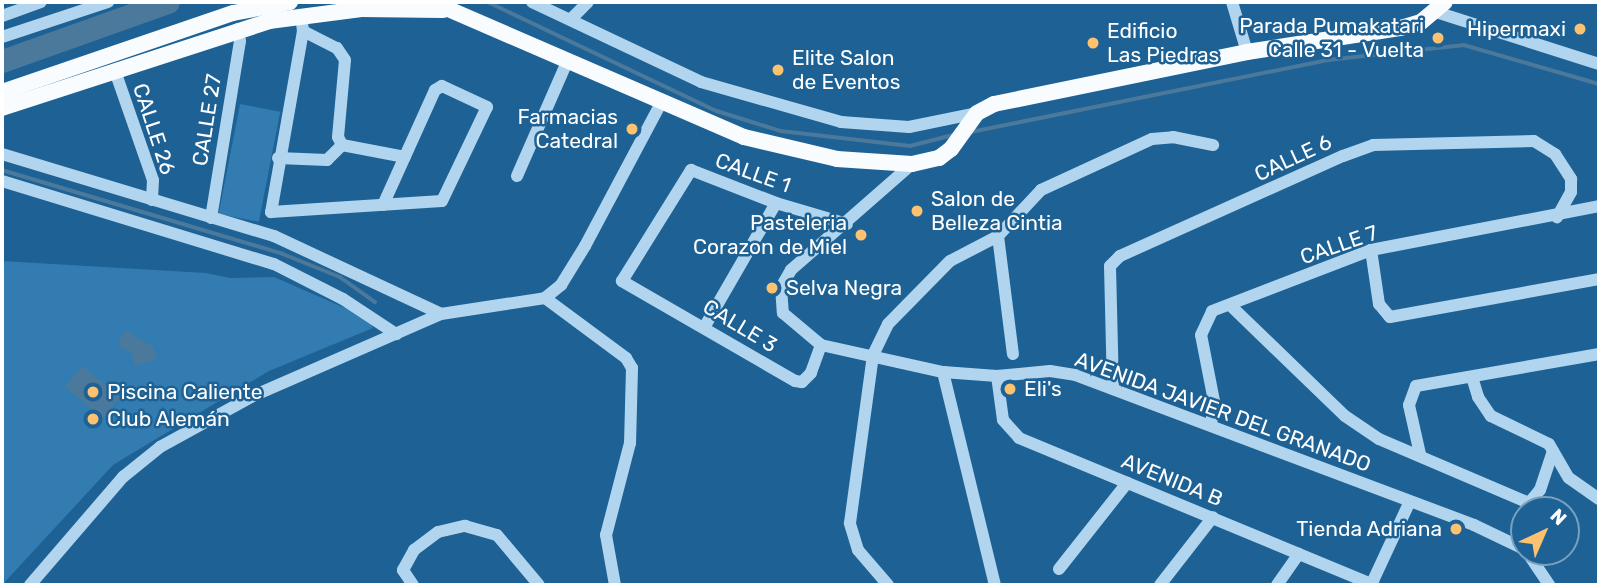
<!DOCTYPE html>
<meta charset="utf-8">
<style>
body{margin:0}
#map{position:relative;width:1601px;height:587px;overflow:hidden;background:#1e6194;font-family:Rubik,sans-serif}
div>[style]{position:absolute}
.green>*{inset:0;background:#327cb1;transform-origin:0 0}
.water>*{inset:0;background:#4b799c;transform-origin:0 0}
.stream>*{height:3.5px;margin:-1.75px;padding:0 1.75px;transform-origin:1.75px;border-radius:1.75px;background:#4b799c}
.river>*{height:23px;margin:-11.5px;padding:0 11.5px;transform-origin:11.5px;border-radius:11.5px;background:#4b799c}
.minor>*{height:12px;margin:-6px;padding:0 6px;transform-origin:6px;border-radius:6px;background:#b1d5ee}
.major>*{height:16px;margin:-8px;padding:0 8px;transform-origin:8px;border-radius:8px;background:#f8fcff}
.dots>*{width:19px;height:19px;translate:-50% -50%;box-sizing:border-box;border:4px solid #1e6194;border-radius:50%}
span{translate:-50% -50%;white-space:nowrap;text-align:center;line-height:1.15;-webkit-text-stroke:5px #1e6194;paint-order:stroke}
.poi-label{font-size:21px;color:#fff}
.right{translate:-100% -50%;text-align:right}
.left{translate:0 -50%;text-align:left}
.street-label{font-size:21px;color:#fff}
.frame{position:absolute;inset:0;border:4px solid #fff;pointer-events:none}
.north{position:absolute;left:1510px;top:496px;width:70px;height:70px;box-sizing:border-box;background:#1e6194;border:2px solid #78a0bf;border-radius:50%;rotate:44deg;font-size:19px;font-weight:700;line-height:28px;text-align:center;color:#fff}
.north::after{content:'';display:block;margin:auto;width:24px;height:32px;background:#fdc270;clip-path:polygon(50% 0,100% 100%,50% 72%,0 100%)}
</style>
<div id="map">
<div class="green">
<div style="left:240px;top:104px;width:41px;height:112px;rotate:11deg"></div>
<div style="clip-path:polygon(2px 261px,206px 273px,230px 278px,274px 277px,368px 318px,373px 328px,269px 371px,113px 465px,2px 585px)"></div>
</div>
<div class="water">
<div style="clip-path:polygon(125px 330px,153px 347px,157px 359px,135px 366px,131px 353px,117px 345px)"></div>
<div style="left:82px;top:366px;width:49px;height:27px;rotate:39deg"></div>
</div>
<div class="stream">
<div style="left:488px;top:2px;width:254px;rotate:25.5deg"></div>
<div style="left:717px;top:111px;width:67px;rotate:17.4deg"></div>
<div style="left:781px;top:131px;width:130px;rotate:6.6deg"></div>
<div style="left:910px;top:146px;width:44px;rotate:-14.3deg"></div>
<div style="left:971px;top:132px;width:364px;rotate:-11.4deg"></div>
<div style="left:1328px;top:60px;width:137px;rotate:-6.3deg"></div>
<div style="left:1464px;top:45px;width:141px;rotate:16.1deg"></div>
<div style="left:2px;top:170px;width:293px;rotate:16.6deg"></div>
<div style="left:283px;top:254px;width:61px;rotate:22deg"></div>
<div style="left:340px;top:277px;width:43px;rotate:35.5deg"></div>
</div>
<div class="river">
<div style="left:2px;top:61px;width:176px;rotate:-19.6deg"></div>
</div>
<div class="minor">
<div style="left:532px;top:2px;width:187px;rotate:25.3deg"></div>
<div style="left:701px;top:82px;width:146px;rotate:15.9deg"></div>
<div style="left:841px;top:122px;width:68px;rotate:4.2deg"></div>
<div style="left:909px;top:127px;width:69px;rotate:-11.6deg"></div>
<div style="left:1232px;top:2px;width:52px;rotate:73.3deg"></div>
<div style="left:1436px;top:12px;width:171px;rotate:17.7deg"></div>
<div style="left:2px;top:16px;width:41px;rotate:-19.7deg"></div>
<div style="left:571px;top:19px;width:24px;rotate:-45deg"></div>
<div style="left:302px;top:23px;width:8px;rotate:83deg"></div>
<div style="left:303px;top:31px;width:38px;rotate:27deg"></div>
<div style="left:337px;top:48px;width:14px;rotate:56deg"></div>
<div style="left:345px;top:60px;width:77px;rotate:95.2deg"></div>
<div style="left:338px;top:137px;width:9px;rotate:63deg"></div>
<div style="left:342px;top:145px;width:64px;rotate:10.8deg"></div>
<div style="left:303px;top:31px;width:184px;rotate:100deg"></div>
<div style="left:271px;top:212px;width:171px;rotate:-3.7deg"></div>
<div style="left:442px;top:201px;width:104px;rotate:-64.4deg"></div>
<div style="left:487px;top:107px;width:50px;rotate:-155deg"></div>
<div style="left:442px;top:86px;width:8px;rotate:150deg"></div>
<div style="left:435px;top:90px;width:126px;rotate:114.3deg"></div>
<div style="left:2px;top:37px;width:112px;rotate:-18.3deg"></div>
<div style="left:115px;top:71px;width:115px;rotate:70.8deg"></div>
<div style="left:153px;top:180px;width:20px;rotate:93deg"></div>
<div style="left:2px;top:154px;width:284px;rotate:16.8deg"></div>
<div style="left:274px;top:236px;width:184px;rotate:25deg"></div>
<div style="left:278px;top:158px;width:49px;rotate:2.3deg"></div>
<div style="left:327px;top:160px;width:21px;rotate:-45deg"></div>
<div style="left:912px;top:164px;width:161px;rotate:138.8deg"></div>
<div style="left:791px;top:270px;width:20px;rotate:120deg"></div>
<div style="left:781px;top:287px;width:26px;rotate:86deg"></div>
<div style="left:783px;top:313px;width:50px;rotate:40.1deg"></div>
<div style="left:821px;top:345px;width:125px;rotate:12.5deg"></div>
<div style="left:943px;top:372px;width:54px;rotate:4.2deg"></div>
<div style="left:997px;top:376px;width:53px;rotate:-5.4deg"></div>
<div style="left:1050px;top:371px;width:25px;rotate:9deg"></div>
<div style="left:1075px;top:375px;width:426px;rotate:20.6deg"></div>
<div style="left:1474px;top:525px;width:55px;rotate:25.6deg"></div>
<div style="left:517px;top:176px;width:124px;rotate:-66.3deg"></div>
<div style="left:2px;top:181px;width:284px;rotate:17deg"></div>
<div style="left:274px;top:264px;width:77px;rotate:26.9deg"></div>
<div style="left:343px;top:299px;width:64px;rotate:33.4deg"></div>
<div style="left:211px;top:218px;width:179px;rotate:-80.7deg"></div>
<div style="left:240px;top:41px;width:12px;rotate:-104deg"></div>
<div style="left:998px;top:236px;width:119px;rotate:82.8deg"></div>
<div style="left:1371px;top:250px;width:55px;rotate:81.6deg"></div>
<div style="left:1379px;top:304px;width:17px;rotate:50deg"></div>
<div style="left:1390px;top:317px;width:212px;rotate:-10.3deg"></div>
<div style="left:545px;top:298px;width:101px;rotate:36.5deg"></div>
<div style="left:626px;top:358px;width:12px;rotate:59deg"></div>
<div style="left:632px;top:368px;width:75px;rotate:91.5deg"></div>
<div style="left:630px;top:443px;width:95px;rotate:104.6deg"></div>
<div style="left:606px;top:535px;width:51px;rotate:79.8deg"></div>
<div style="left:1231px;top:306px;width:158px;rotate:44deg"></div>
<div style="left:1345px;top:416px;width:41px;rotate:34.1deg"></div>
<div style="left:1379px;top:439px;width:163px;rotate:23.1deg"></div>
<div style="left:1529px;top:503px;width:17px;rotate:-50deg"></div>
<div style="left:1540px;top:490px;width:41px;rotate:-71.6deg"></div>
<div style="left:705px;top:326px;width:142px;rotate:-60deg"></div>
<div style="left:821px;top:345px;width:30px;rotate:110deg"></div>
<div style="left:811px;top:373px;width:13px;rotate:135deg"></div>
<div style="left:802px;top:382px;width:7px;rotate:-172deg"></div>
<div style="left:795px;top:381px;width:200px;rotate:-150deg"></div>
<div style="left:622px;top:281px;width:131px;rotate:-58.1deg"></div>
<div style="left:691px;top:170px;width:91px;rotate:21.2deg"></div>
<div style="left:776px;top:203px;width:74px;rotate:16.5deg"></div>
<div style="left:943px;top:372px;width:219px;rotate:76.3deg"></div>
<div style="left:997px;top:376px;width:44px;rotate:82.2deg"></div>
<div style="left:1003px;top:420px;width:24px;rotate:48deg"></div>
<div style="left:1019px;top:438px;width:384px;rotate:22.5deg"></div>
<div style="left:1472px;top:377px;width:21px;rotate:73deg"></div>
<div style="left:1478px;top:397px;width:23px;rotate:56deg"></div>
<div style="left:1491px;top:416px;width:64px;rotate:25.8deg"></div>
<div style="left:1549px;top:444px;width:39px;rotate:60deg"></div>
<div style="left:1569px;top:478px;width:37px;rotate:35deg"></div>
<div style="left:1113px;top:389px;width:123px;rotate:-91.4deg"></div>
<div style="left:1110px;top:266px;width:14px;rotate:-45deg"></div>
<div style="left:1120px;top:256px;width:244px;rotate:-24.2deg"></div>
<div style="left:1343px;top:156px;width:32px;rotate:-20deg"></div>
<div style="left:1373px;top:145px;width:161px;rotate:-1.4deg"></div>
<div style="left:1534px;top:141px;width:25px;rotate:32deg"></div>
<div style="left:1555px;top:154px;width:30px;rotate:57deg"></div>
<div style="left:1571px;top:179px;width:13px;rotate:90deg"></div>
<div style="left:1571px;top:192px;width:29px;rotate:119deg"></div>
<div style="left:1211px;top:425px;width:24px;rotate:-83deg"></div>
<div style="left:1214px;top:401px;width:67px;rotate:-101.1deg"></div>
<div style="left:1201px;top:335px;width:26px;rotate:-65deg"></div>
<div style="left:1212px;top:311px;width:170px;rotate:-21deg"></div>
<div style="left:1371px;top:250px;width:232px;rotate:-10.9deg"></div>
<div style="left:1420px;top:454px;width:50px;rotate:-102.7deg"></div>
<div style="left:1409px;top:405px;width:20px;rotate:-70deg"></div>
<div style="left:1416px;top:386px;width:186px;rotate:-9.9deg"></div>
<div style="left:1527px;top:552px;width:40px;rotate:56deg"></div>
<div style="left:1059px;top:569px;width:110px;rotate:-51.7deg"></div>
<div style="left:1372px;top:583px;width:90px;rotate:-65.1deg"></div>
<div style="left:30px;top:585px;width:143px;rotate:-49.3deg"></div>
<div style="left:123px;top:477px;width:48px;rotate:-39deg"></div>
<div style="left:160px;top:447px;width:106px;rotate:-28.7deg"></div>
<div style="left:253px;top:396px;width:205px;rotate:-23.6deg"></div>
<div style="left:441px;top:314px;width:105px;rotate:-8.7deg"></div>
<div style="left:545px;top:298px;width:21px;rotate:-39deg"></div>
<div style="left:561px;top:285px;width:46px;rotate:-58.4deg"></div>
<div style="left:585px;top:246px;width:162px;rotate:-62deg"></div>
<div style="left:413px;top:585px;width:18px;rotate:-124deg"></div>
<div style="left:403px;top:570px;width:23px;rotate:-61deg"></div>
<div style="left:414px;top:550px;width:30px;rotate:-37deg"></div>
<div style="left:438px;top:532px;width:28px;rotate:-13deg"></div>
<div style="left:465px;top:526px;width:33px;rotate:16deg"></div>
<div style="left:497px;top:535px;width:65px;rotate:50deg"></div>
<div style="left:888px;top:585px;width:46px;rotate:-130.6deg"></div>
<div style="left:858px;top:550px;width:28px;rotate:-107deg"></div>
<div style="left:850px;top:523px;width:170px;rotate:-82.2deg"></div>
<div style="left:873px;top:355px;width:34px;rotate:-64deg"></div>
<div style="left:888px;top:324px;width:88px;rotate:-45.5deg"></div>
<div style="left:950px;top:261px;width:54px;rotate:-27.5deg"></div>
<div style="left:998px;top:236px;width:63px;rotate:-46.9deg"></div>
<div style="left:1041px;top:190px;width:122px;rotate:-24.7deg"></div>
<div style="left:1152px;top:139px;width:21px;rotate:-5deg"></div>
<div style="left:1173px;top:137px;width:41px;rotate:11.3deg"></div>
<div style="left:1160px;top:585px;width:86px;rotate:-52.1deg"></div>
<div style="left:1277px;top:585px;width:38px;rotate:-55deg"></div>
</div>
<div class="major">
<div style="left:432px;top:2px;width:340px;rotate:23.4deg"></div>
<div style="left:744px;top:137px;width:96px;rotate:13.3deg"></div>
<div style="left:837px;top:159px;width:75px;rotate:3.8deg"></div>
<div style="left:912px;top:164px;width:28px;rotate:-13deg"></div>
<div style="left:939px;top:158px;width:15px;rotate:-37deg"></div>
<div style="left:951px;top:149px;width:44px;rotate:-54.2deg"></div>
<div style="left:977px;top:113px;width:19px;rotate:-28deg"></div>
<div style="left:994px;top:104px;width:258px;rotate:-11.6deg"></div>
<div style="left:1247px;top:52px;width:156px;rotate:-8.9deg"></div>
<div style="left:1401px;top:28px;width:21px;rotate:-17deg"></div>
<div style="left:1421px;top:22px;width:31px;rotate:-40deg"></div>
<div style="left:2px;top:92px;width:244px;rotate:-18.9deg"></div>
<div style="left:233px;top:13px;width:58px;rotate:-10.9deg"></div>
<div style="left:2px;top:108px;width:281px;rotate:-18deg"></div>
<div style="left:269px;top:21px;width:93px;rotate:-7.4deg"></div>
<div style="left:361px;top:9px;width:82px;rotate:0.7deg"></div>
</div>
<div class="dots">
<div style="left:1580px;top:29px;background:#fdc270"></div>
<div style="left:1438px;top:38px;background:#fdc270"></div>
<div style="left:1093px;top:43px;background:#fdc270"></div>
<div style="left:778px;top:70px;background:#fdc270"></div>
<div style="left:632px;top:129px;background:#fdc270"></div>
<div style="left:917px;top:211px;background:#fdc270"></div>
<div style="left:861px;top:235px;background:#fdc270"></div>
<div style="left:772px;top:288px;background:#fdc270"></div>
<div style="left:1010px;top:389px;background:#fdc270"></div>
<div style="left:93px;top:392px;background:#fdc270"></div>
<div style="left:93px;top:419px;background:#fdc270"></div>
<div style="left:1456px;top:529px;background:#fdc270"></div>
</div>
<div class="poi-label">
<span class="right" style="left:1424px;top:38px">Parada Pumakatari<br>Calle 31 - Vuelta</span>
<span class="right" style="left:1566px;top:29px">Hipermaxi</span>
<span class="left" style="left:1107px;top:43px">Edificio<br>Las Piedras</span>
<span class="left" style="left:792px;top:70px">Elite Salon<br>de Eventos</span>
<span class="right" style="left:618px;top:129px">Farmacias<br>Catedral</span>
<span class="left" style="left:931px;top:211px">Salon de<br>Belleza Cintia</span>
<span class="right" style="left:847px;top:235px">Pasteleria<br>Corazon de Miel</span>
<span class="left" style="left:786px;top:288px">Selva Negra</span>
<span class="left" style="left:1024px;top:389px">Eli's</span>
<span class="left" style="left:107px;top:392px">Piscina Caliente</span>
<span class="left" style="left:107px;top:419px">Club Alemán</span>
<span class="right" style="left:1442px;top:529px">Tienda Adriana</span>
</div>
<div class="street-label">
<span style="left:207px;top:120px;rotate:-81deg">CALLE 27</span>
<span style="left:154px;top:129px;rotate:72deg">CALLE 26</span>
<span style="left:1293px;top:158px;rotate:-25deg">CALLE 6</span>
<span style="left:753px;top:173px;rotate:20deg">CALLE 1</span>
<span style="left:1339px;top:245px;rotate:-19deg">CALLE 7</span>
<span style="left:740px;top:326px;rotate:31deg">CALLE 3</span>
<span style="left:1223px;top:412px;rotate:20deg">AVENIDA JAVIER DEL GRANADO</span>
<span style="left:1172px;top:480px;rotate:22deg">AVENIDA B</span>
</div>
<div class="frame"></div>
<div class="north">N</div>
</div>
